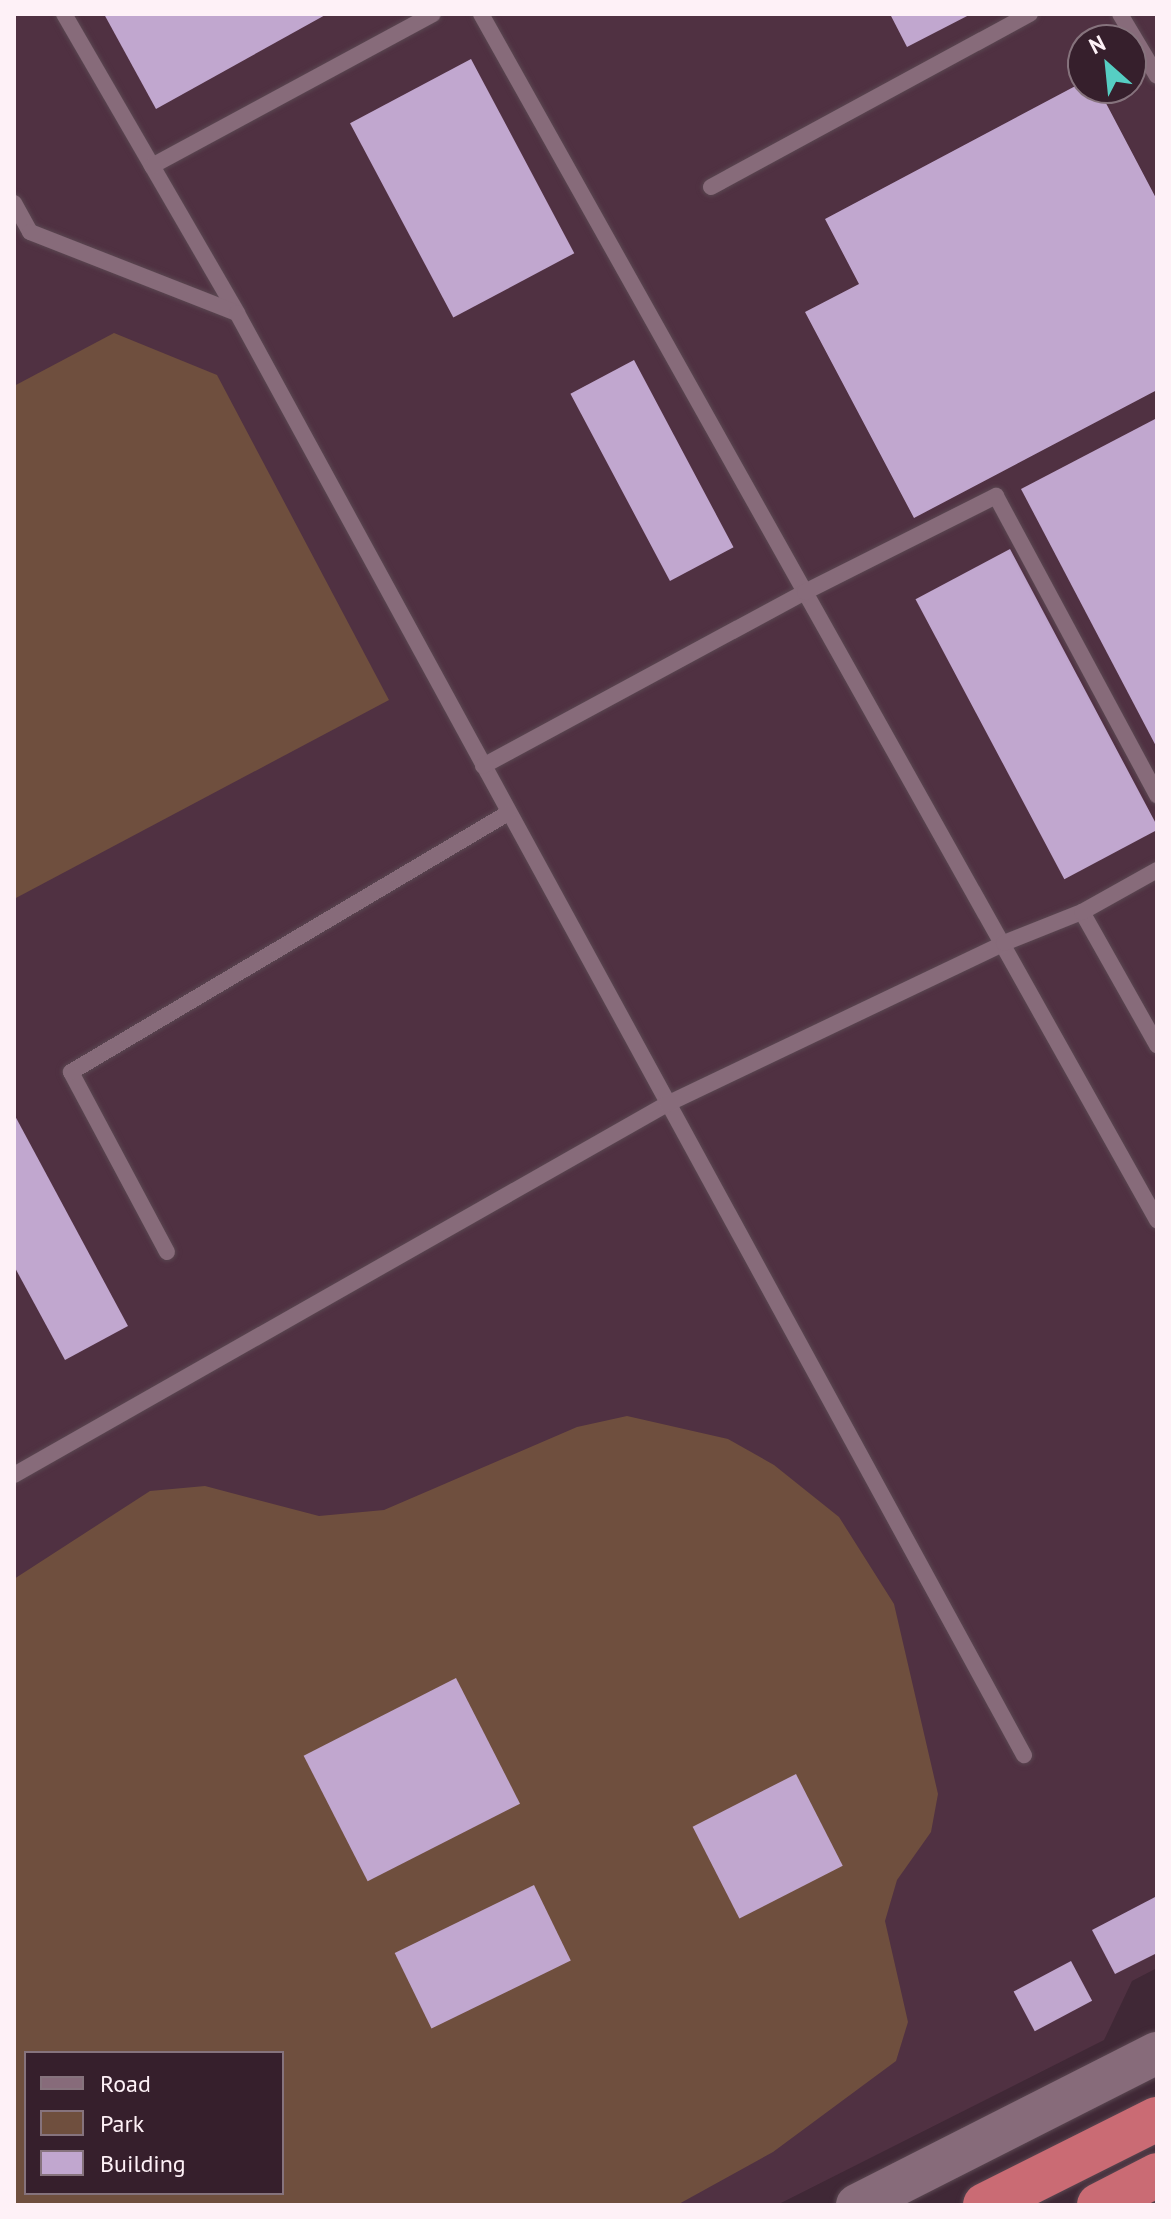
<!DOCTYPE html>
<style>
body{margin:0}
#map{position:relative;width:1171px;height:2219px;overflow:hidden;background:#402836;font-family:"PT Sans",sans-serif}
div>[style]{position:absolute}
.built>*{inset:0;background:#503142}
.green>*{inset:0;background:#6f4f3e}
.building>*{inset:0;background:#c1a7cf;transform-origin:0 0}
.roads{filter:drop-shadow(0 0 2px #5a4751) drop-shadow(0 0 2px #5a4751)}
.service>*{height:16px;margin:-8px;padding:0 8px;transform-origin:8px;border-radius:8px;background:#876b7a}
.tertiary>*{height:42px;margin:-21px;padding:0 21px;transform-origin:21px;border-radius:21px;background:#876b7a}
.trunk>*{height:44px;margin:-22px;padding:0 22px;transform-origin:22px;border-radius:22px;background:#ca6b74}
span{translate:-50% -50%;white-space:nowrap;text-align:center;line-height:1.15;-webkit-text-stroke:8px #361f2c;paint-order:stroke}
.frame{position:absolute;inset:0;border:16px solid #fef1f7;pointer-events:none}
.legend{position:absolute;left:24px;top:2051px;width:260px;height:144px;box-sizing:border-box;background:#361f2c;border:2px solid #86737d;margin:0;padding:10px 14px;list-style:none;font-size:24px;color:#fef1f7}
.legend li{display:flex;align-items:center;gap:16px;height:40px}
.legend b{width:40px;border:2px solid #86737d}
.north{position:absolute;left:1067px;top:24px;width:80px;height:80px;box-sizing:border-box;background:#361f2c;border:2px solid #86737d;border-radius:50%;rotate:333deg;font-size:22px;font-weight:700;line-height:32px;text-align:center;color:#fef1f7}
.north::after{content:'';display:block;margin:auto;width:28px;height:36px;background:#56cec3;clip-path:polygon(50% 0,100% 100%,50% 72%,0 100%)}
</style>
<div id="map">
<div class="built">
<div style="clip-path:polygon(evenodd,14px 14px,1157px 14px,1157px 1968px,1132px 1981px,1104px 2040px,777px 2205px,14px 2205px,14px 14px,1083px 40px,1131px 40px,1131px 88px,1083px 88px,1083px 40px,14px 14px,26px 2053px,282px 2053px,282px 2193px,26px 2193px,26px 2053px)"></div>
</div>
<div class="green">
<div style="clip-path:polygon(114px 333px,217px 375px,389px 700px,14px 899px,14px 386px)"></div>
<div style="clip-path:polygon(evenodd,627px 1416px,728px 1439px,774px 1465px,839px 1517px,894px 1604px,938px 1794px,931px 1832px,897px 1880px,885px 1921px,908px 2022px,896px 2061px,773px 2152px,677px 2205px,14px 2205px,14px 1579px,150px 1491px,205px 1486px,319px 1516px,384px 1510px,577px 1427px,627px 1416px,26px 2053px,282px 2053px,282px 2193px,26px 2193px,26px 2053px)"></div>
</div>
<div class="building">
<div style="clip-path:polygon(104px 14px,327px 14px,156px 109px)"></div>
<div style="clip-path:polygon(890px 14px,971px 14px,907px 47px)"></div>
<div style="left:471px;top:59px;width:220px;height:137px;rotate:62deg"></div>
<div style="clip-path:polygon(1083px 82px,1083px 88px,1098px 88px,1157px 200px,1157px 390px,914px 518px,805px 312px,859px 284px,825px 219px)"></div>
<div style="left:634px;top:360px;width:212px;height:72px;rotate:62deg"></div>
<div style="clip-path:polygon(1157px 418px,1157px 748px,1021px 489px)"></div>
<div style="left:1010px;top:549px;width:317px;height:107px;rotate:62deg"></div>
<div style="clip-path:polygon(14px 1114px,128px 1326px,65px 1360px,14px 1266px)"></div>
<div style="left:456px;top:1678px;width:141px;height:171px;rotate:63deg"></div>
<div style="left:796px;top:1774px;width:103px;height:116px;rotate:63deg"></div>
<div style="left:534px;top:1885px;width:84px;height:155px;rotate:64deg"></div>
<div style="clip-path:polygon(1157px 1896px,1157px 1953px,1115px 1974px,1092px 1930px)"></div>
<div style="left:1071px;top:1961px;width:45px;height:65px;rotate:62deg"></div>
</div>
<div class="roads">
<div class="service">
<div style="left:64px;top:14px;width:345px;rotate:59.9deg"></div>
<div style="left:481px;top:14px;width:1383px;rotate:60.73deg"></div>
<div style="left:1120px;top:14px;width:72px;rotate:59.2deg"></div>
<div style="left:152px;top:166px;width:319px;rotate:-28.4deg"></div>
<div style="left:711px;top:187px;width:363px;rotate:-28.5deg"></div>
<div style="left:14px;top:203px;width:33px;rotate:61deg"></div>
<div style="left:30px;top:232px;width:222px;rotate:21.4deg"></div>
<div style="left:237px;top:313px;width:1643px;rotate:61.38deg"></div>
<div style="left:483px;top:766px;width:366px;rotate:-28.4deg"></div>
<div style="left:805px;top:592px;width:214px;rotate:-26.7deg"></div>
<div style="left:996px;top:496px;width:340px;rotate:61.7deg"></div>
<div style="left:1082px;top:912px;width:153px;rotate:60.6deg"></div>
<div style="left:167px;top:1252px;width:204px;rotate:-118.1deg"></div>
<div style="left:71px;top:1072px;width:508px;rotate:-30.65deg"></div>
<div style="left:14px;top:1475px;width:751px;rotate:-29.6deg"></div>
<div style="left:667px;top:1104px;width:373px;rotate:-25.5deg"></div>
<div style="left:1004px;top:943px;width:84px;rotate:-21.7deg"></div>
<div style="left:1082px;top:912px;width:86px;rotate:-29.2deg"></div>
</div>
<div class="tertiary">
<div style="left:857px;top:2205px;width:336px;rotate:-26.9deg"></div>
</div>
<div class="trunk">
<div style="left:985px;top:2205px;width:192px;rotate:-26.6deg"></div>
<div style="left:1099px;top:2205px;width:65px;rotate:-27.3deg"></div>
</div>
</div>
<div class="frame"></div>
<ul class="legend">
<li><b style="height:10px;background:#876b7a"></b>Road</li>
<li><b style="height:22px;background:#6f4f3e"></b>Park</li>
<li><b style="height:22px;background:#c1a7cf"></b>Building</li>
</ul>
<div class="north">N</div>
</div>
